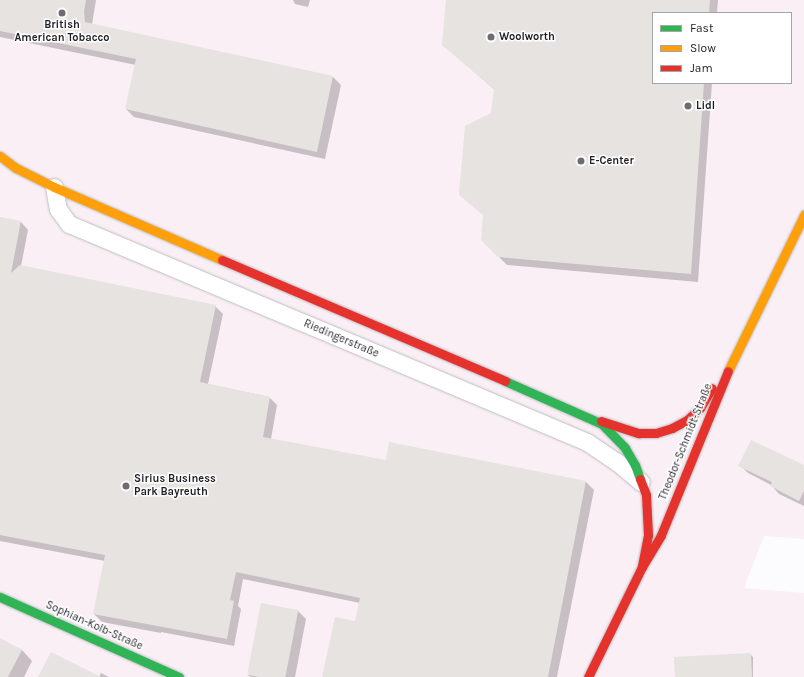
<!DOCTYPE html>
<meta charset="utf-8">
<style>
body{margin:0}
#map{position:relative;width:804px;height:677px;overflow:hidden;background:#fcfcfe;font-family:Karla,sans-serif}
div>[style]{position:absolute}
.industrial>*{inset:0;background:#f9eff5}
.shadow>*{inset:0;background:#0003}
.building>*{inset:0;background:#e6e3e1;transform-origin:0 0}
.roads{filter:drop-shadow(0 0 1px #bdbcc0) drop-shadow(0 0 1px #bdbcc0)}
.street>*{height:17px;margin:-8.5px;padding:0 8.5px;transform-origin:8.5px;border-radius:8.5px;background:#fff}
.fast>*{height:9px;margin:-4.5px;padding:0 4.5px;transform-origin:4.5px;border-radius:4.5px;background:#30b455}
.slow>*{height:9px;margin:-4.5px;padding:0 4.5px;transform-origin:4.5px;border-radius:4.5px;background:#ff9f0a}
.jam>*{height:9px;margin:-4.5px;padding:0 4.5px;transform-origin:4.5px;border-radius:4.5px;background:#e5322d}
.dots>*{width:11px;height:11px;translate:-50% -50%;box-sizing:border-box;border:2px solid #fff;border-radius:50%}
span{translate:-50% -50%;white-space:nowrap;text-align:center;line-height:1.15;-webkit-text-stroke:3px #fff;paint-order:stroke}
.poi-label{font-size:11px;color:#1f1e25;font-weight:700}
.left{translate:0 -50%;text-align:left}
.street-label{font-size:11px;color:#1f1e25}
.legend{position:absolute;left:652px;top:12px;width:140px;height:72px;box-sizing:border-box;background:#fff;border:1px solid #a5a5a8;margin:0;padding:5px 7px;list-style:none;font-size:12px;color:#1f1e25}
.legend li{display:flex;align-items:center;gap:8px;height:20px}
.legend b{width:20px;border:1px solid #a5a5a8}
</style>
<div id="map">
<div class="industrial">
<div style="clip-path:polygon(evenodd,0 0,804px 0,804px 539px,764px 536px,744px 588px,804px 593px,804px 677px,0 677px,0 0,653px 13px,791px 13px,791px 83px,653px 83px,653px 13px)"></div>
</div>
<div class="shadow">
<div style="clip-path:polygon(0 0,96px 0,92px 25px,333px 77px,341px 85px,325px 159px,134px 117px,126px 109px,136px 65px,0 37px)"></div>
<div style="clip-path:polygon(293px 0,310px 0,308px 7px,295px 4px)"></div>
<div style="clip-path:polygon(447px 0,718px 0,717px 13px,653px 13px,653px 83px,712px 83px,698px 282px,507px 265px,482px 240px,495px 90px,443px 45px)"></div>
<div style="clip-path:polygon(0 218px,21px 222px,28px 230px,21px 266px,215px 306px,223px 314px,208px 384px,269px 397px,277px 405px,271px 439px,387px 461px,390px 443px,586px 482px,594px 490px,557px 677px,324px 677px,356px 622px,360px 603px,243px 579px,238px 606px,241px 609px,234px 646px,161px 632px,161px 633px,102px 622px,94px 614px,105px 561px,0 541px)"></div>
<div style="clip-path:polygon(740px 465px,804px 467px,804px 506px,779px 494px,771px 485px,748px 473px)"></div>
<div style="clip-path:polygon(262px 604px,298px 611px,306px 619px,295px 677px,250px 677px,248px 675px)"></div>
<div style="clip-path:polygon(0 640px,22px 650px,32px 661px,24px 677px,0 677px)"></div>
<div style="clip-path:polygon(750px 654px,753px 657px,753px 677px,676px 677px)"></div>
<div style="clip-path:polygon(101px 673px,109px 677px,39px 677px,99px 677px)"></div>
</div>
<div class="building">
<div style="clip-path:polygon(0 0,86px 0,84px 11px,85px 22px,333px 76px,317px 152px,125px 109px,136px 59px,0 31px)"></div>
<div style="clip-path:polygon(446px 0,710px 0,709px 13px,653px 13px,653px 83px,704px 83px,691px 274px,498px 257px,481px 240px,483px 215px,459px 195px,465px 126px,491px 113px,494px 89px,442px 45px)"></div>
<div style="clip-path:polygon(0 217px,21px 221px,11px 273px,20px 265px,216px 305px,200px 382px,270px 397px,263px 437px,386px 460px,389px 442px,586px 481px,548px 677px,322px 677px,335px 617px,355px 621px,360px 598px,236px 572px,230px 600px,234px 601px,227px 639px,93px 614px,105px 555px,0 535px)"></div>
<div style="clip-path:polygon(751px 440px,804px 465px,804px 491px,799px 501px,770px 486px,772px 482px,738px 466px)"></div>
<div style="left:261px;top:603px;width:38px;height:73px;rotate:11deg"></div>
<div style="clip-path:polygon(0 638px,22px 650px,8px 677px,0 677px)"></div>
<div style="clip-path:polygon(51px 652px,101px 677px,38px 677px)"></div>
<div style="clip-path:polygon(751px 653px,752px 677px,675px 677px,674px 657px)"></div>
</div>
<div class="roads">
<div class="street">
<div style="left:54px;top:187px;width:22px;rotate:80deg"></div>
<div style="left:58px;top:209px;width:19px;rotate:54deg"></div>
<div style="left:69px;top:224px;width:562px;rotate:22.82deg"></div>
<div style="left:587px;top:442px;width:36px;rotate:34deg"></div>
<div style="left:617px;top:462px;width:31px;rotate:40deg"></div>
</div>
<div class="fast">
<div style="left:505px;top:381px;width:106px;rotate:23.9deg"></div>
<div style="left:602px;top:424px;width:33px;rotate:46deg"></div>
<div style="left:625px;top:448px;width:20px;rotate:60deg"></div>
<div style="left:635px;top:465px;width:15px;rotate:70deg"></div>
<div style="left:0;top:597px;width:196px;rotate:24.1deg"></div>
</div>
<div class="slow">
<div style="left:0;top:156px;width:20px;rotate:37deg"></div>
<div style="left:16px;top:168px;width:42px;rotate:26.6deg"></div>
<div style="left:54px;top:187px;width:183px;rotate:23.5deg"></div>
<div style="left:728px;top:371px;width:174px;rotate:-64deg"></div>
</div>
<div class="jam">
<div style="left:222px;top:260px;width:308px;rotate:23.1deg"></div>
<div style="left:601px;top:421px;width:40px;rotate:18deg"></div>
<div style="left:639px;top:433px;width:17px"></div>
<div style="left:656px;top:433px;width:17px;rotate:-17deg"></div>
<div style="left:672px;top:428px;width:17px;rotate:-28deg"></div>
<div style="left:687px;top:420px;width:18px;rotate:-43deg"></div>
<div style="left:700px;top:408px;width:23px;rotate:-59deg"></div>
<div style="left:640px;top:479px;width:17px;rotate:69deg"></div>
<div style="left:646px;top:495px;width:40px;rotate:87.1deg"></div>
<div style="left:648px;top:535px;width:33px;rotate:101deg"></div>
<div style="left:588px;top:677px;width:123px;rotate:-63.9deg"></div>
<div style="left:642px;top:567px;width:37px;rotate:-59deg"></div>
<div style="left:661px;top:535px;width:177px;rotate:-67.8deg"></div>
</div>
</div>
<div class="dots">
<div style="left:62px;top:13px;background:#6c6c71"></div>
<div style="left:491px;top:37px;background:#6c6c71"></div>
<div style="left:688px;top:106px;background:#6c6c71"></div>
<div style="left:581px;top:161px;background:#6c6c71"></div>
<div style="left:126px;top:486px;background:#6c6c71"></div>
</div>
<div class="poi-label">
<span style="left:62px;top:32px">British<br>American Tobacco</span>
<span class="left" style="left:499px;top:37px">Woolworth</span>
<span class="left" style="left:696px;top:106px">Lidl</span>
<span class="left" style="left:589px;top:161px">E-Center</span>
<span class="left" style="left:134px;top:486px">Sirius Business<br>Park Bayreuth</span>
</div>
<div class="street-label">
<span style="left:341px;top:339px;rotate:23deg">Riedingerstraße</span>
<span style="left:686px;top:442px;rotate:-68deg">Theodor-Schmidt-Straße</span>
<span style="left:94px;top:626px;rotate:24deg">Sophian-Kolb-Straße</span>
</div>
<ul class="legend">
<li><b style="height:5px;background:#30b455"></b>Fast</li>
<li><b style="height:5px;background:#ff9f0a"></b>Slow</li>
<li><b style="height:5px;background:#e5322d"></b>Jam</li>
</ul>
</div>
